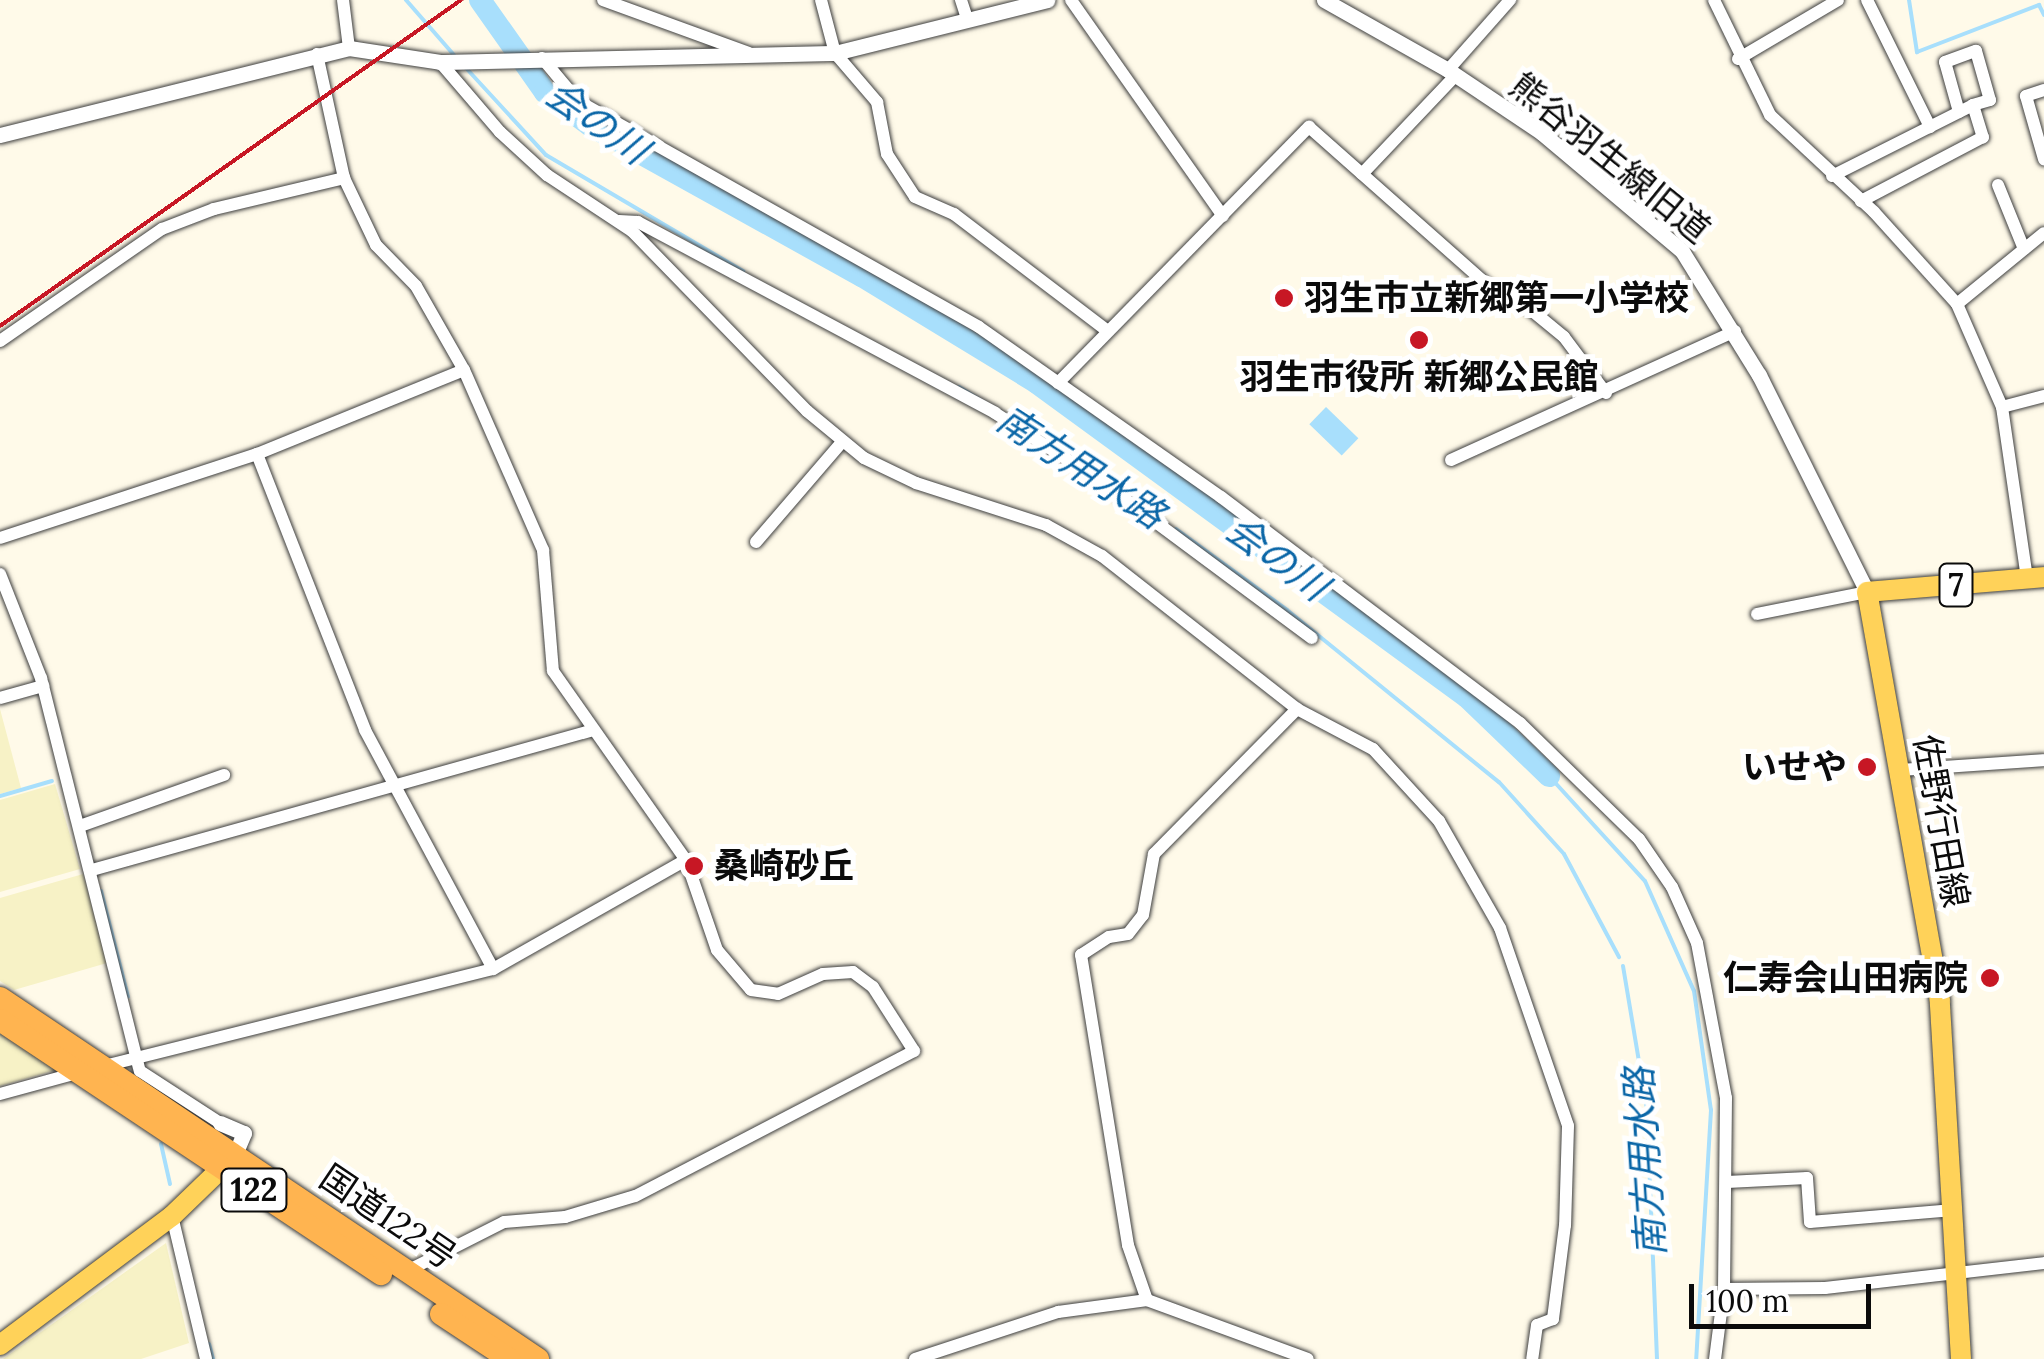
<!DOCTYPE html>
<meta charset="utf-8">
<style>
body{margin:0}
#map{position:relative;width:2044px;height:1359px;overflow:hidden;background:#fffae9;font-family:Lora,"Noto Sans JP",serif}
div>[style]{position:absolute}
.farmland>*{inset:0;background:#f7f2c6}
.water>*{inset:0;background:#a8dffc;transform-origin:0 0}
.stream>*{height:4px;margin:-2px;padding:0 2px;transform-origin:2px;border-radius:2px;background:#a8dffc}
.river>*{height:22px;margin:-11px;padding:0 11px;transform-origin:11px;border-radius:11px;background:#a8dffc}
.roads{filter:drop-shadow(0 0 2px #3e3e3e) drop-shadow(0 0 2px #3e3e3e)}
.minor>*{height:12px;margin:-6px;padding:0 6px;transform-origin:6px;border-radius:6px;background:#fff}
.tertiary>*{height:15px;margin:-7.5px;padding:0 7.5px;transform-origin:7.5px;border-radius:7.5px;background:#fff}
.primary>*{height:20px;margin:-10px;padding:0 10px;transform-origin:10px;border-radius:10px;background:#ffd259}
.trunk>*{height:22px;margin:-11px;padding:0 11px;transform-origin:11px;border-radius:11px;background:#ffb450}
.rail>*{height:4px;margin:-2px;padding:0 2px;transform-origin:2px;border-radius:2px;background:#c71724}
.dots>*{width:28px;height:28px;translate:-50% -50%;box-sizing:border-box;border:5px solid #fff;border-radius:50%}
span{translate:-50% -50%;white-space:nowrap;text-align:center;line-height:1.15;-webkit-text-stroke:10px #fff;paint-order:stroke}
.shield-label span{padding:2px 8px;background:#fff;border:2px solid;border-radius:8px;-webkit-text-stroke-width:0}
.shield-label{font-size:32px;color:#0b0b0b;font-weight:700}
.street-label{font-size:35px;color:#0b0b0b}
.poi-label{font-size:35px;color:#0b0b0b;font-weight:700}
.left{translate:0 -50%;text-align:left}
.right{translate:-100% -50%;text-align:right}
.water-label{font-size:38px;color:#0a66a7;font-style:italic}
.scale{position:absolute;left:1689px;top:1284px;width:182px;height:45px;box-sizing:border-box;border:5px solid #0b0b0b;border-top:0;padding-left:12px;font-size:30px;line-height:35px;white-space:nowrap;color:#0b0b0b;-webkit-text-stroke:8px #fff;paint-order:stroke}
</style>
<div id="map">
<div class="farmland">
<div style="clip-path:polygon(0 709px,21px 788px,0 794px)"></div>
<div style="clip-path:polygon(55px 784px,80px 869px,0 892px,0 800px)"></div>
<div style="clip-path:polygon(83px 874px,107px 963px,14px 990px,0 981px,0 898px)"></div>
<div style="clip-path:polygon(0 1034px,56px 1070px,0 1086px)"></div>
<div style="clip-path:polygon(166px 1243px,189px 1343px,141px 1359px,3px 1359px)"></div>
</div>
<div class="water">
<div style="left:1326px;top:407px;width:45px;height:24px;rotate:44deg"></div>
</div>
<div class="stream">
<div style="left:406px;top:0;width:73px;rotate:48.9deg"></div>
<div style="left:1909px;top:0;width:53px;rotate:81.3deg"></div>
<div style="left:1917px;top:52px;width:131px;rotate:-21.1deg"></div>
<div style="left:2039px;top:5px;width:11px;rotate:63deg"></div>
<div style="left:466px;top:68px;width:118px;rotate:47.4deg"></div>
<div style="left:546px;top:155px;width:229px;rotate:30.5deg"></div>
<div style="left:959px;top:387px;width:165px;rotate:31.4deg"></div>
<div style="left:1176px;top:529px;width:137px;rotate:36.1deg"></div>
<div style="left:1287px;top:610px;width:273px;rotate:39.1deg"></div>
<div style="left:1499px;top:782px;width:97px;rotate:47.9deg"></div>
<div style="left:1564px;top:854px;width:117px;rotate:61.9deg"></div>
<div style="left:1549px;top:776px;width:142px;rotate:47.6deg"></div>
<div style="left:1645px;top:881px;width:120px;rotate:66deg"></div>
<div style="left:1694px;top:991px;width:120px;rotate:81.9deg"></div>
<div style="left:1711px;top:1110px;width:249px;rotate:93.4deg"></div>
<div style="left:0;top:796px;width:54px;rotate:-16.1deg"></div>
<div style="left:101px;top:891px;width:109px;rotate:75.7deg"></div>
<div style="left:1623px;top:966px;width:146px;rotate:80.5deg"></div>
<div style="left:1647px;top:1110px;width:249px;rotate:87.7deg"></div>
<div style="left:161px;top:1144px;width:41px;rotate:77.3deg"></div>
<div style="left:209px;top:1344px;width:16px;rotate:75deg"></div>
</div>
<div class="river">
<div style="left:480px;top:0;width:113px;rotate:54.8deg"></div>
<div style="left:545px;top:92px;width:57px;rotate:36.5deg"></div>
<div style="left:591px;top:126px;width:310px;rotate:29deg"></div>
<div style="left:862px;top:276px;width:205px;rotate:31.4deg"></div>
<div style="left:1037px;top:383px;width:532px;rotate:36.14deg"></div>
<div style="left:1467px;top:697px;width:114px;rotate:43.9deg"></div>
</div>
<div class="roads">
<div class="minor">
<div style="left:343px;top:0;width:48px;rotate:82.9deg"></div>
<div style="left:603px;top:0;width:155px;rotate:20deg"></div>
<div style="left:821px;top:0;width:55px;rotate:75.2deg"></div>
<div style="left:835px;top:53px;width:65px;rotate:49.4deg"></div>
<div style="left:877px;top:102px;width:53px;rotate:79.1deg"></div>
<div style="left:887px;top:154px;width:51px;rotate:56.9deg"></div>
<div style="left:915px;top:197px;width:43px;rotate:23.6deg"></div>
<div style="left:954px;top:214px;width:191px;rotate:37.3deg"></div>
<div style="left:961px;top:0;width:22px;rotate:72deg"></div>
<div style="left:1071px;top:0;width:264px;rotate:54.9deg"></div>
<div style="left:1714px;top:0;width:128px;rotate:64deg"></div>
<div style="left:1770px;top:115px;width:142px;rotate:43deg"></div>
<div style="left:1874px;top:212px;width:124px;rotate:47.9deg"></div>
<div style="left:1957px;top:304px;width:112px;rotate:66.4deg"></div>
<div style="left:2002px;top:407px;width:174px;rotate:81.7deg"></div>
<div style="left:1867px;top:0;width:142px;rotate:63.6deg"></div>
<div style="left:542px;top:58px;width:56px;rotate:50.1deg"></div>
<div style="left:578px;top:101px;width:460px;rotate:29.4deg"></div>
<div style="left:979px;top:327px;width:296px;rotate:35.1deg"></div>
<div style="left:1221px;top:497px;width:375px;rotate:37.1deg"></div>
<div style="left:1520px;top:723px;width:166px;rotate:44.3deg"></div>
<div style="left:1639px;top:839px;width:58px;rotate:55.5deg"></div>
<div style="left:1672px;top:887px;width:61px;rotate:65.9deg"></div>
<div style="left:1697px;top:943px;width:158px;rotate:79.4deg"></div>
<div style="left:1726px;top:1098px;width:191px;rotate:90.6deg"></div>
<div style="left:1724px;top:1289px;width:71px;rotate:97.3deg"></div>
<div style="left:1738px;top:59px;width:116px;rotate:-30.5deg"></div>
<div style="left:440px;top:62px;width:92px;rotate:49.4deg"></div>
<div style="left:500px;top:132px;width:64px;rotate:42.5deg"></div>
<div style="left:547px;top:175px;width:102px;rotate:33.4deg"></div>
<div style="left:632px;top:231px;width:251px;rotate:45.8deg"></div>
<div style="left:807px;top:411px;width:74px;rotate:39.5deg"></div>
<div style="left:864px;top:458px;width:58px;rotate:25.7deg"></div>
<div style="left:916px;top:483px;width:137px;rotate:17.9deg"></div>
<div style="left:1046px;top:525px;width:64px;rotate:29deg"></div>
<div style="left:1102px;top:556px;width:248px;rotate:38.1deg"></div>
<div style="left:1297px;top:709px;width:86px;rotate:27.8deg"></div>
<div style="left:1373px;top:749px;width:98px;rotate:47.5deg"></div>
<div style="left:1439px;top:821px;width:123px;rotate:60.3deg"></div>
<div style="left:1500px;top:928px;width:209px;rotate:71deg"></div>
<div style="left:1568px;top:1126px;width:99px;rotate:91.7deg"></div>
<div style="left:1565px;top:1225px;width:95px;rotate:97.3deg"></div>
<div style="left:1553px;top:1319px;width:17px;rotate:159deg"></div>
<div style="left:1537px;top:1325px;width:34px;rotate:98deg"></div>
<div style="left:1448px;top:70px;width:94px;rotate:-48.5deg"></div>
<div style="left:2044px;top:90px;width:19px;rotate:162deg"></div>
<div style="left:2026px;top:96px;width:66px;rotate:74.1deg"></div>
<div style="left:1959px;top:112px;width:52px;rotate:-105.6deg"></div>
<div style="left:1945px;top:62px;width:33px;rotate:-20deg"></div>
<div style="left:1976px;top:51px;width:51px;rotate:74.1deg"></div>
<div style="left:1990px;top:100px;width:18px;rotate:164deg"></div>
<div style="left:1362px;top:174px;width:137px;rotate:-46.5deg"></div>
<div style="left:1832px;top:176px;width:158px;rotate:-26.7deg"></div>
<div style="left:1973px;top:105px;width:34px;rotate:73deg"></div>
<div style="left:1983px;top:137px;width:138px;rotate:152.3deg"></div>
<div style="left:344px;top:178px;width:74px;rotate:64.5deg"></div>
<div style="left:376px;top:245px;width:57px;rotate:45.7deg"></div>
<div style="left:416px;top:286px;width:97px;rotate:60.3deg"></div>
<div style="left:464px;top:370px;width:197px;rotate:66.3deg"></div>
<div style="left:543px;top:550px;width:121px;rotate:85.3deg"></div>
<div style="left:553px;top:671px;width:231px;rotate:54.9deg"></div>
<div style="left:686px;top:860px;width:95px;rotate:71deg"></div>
<div style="left:717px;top:950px;width:52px;rotate:49.6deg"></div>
<div style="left:751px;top:990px;width:27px;rotate:8deg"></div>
<div style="left:778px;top:994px;width:49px;rotate:-24deg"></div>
<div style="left:823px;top:974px;width:30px;rotate:-4deg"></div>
<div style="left:853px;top:972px;width:25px;rotate:37deg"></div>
<div style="left:873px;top:987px;width:76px;rotate:57.4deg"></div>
<div style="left:914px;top:1051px;width:314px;rotate:152.5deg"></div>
<div style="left:635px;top:1196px;width:73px;rotate:163.3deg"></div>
<div style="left:565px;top:1217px;width:61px;rotate:175.3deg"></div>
<div style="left:504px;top:1222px;width:111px;rotate:153.2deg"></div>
<div style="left:1998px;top:185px;width:69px;rotate:67.9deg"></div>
<div style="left:619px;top:221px;width:19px;rotate:3deg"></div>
<div style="left:638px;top:222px;width:405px;rotate:28.1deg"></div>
<div style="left:995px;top:413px;width:124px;rotate:32.8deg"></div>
<div style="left:1099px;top:480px;width:265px;rotate:36.6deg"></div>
<div style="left:1957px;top:304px;width:112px;rotate:-39.2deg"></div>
<div style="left:0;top:341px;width:197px;rotate:-34.7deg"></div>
<div style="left:162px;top:229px;width:56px;rotate:-21deg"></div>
<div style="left:214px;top:209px;width:134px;rotate:-13.4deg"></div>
<div style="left:344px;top:178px;width:127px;rotate:-102.3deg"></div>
<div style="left:1058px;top:383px;width:359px;rotate:-45.6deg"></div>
<div style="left:1309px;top:127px;width:244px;rotate:41.5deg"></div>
<div style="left:1492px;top:289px;width:22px;rotate:16deg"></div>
<div style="left:1513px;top:295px;width:66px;rotate:39.5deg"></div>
<div style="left:1564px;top:337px;width:70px;rotate:53.1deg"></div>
<div style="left:2002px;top:407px;width:43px;rotate:-14.7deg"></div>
<div style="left:257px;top:454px;width:296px;rotate:68.6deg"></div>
<div style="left:365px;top:730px;width:271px;rotate:61.8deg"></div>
<div style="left:1451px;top:460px;width:312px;rotate:-24.4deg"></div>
<div style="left:0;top:538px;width:270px;rotate:-18.1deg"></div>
<div style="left:257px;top:454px;width:223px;rotate:-22.1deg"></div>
<div style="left:756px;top:542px;width:133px;rotate:-49.3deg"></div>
<div style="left:0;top:574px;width:112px;rotate:68.5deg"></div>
<div style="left:41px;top:678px;width:405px;rotate:75.9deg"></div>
<div style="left:140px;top:1071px;width:95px;rotate:33deg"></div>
<div style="left:1757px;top:614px;width:112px;rotate:-11.3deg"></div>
<div style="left:0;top:698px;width:45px;rotate:-15.6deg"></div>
<div style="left:1899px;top:770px;width:145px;rotate:-3.9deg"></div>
<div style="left:80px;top:826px;width:153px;rotate:-19.5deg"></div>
<div style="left:92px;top:870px;width:517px;rotate:-15.6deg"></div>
<div style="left:104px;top:1066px;width:401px;rotate:-14deg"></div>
<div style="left:493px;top:969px;width:222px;rotate:-29.5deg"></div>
<div style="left:0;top:1094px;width:80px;rotate:-15.3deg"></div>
<div style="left:1727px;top:1182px;width:80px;rotate:-2.9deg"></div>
<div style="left:1807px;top:1178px;width:44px;rotate:86.1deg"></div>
<div style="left:1810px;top:1222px;width:144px;rotate:-4.8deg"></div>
<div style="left:172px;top:1216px;width:147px;rotate:76.6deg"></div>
<div style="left:1724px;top:1289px;width:101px;rotate:-0.6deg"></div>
<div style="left:1825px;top:1288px;width:220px;rotate:-6.5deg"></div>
<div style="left:1147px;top:1300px;width:58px;rotate:-109.1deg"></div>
<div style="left:1128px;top:1245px;width:294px;rotate:-99.2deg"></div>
<div style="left:1081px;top:955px;width:33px;rotate:-33deg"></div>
<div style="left:1109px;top:937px;width:19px;rotate:-9deg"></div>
<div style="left:1128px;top:934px;width:24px;rotate:-52deg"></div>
<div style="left:1143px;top:915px;width:62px;rotate:-79.8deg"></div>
<div style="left:1154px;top:854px;width:204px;rotate:-45.4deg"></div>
<div style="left:915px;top:1359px;width:151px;rotate:-18.2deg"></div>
<div style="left:1058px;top:1312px;width:90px;rotate:-7.7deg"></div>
<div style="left:1147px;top:1300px;width:171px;rotate:20.1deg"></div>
</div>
<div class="tertiary">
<div style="left:1324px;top:0;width:142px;rotate:29.4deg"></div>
<div style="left:1448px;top:70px;width:113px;rotate:33.8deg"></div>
<div style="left:1542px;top:133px;width:183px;rotate:40.1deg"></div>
<div style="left:1682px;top:251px;width:146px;rotate:58.2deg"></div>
<div style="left:1759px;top:375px;width:242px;rotate:63.5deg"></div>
<div style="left:0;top:135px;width:360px;rotate:-14deg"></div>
<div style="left:349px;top:48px;width:92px;rotate:8.7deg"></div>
<div style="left:440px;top:62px;width:395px;rotate:-1.3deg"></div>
<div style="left:835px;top:53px;width:219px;rotate:-14deg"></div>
<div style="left:220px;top:1123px;width:26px;rotate:23deg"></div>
<div style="left:244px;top:1133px;width:25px;rotate:113deg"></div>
</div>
<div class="primary">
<div style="left:0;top:1345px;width:215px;rotate:-36.9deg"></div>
<div style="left:172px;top:1216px;width:83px;rotate:-44deg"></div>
<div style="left:1961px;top:1359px;width:359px;rotate:-93.4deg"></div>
<div style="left:1940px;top:1001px;width:415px;rotate:-100.1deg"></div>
<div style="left:1867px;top:592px;width:178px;rotate:-4.8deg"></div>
</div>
<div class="trunk">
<div style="left:0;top:998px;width:648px;rotate:33.86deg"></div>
<div style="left:0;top:1020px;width:458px;rotate:33.7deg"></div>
<div style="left:441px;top:1314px;width:82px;rotate:33.5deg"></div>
</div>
</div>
<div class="rail">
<div style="left:0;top:326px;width:565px;rotate:-35.27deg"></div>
</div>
<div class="dots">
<div style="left:1284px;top:298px;background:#c71724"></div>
<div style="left:1419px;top:340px;background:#c71724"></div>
<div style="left:1867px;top:767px;background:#c71724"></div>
<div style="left:694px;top:866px;background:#c71724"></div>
<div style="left:1990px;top:978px;background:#c71724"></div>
</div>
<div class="shield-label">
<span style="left:1956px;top:585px">7</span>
<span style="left:254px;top:1190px">122</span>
</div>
<div class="street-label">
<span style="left:1610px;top:158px;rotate:39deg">熊谷羽生線旧道</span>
<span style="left:1941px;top:821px;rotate:80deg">佐野行田線</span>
<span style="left:388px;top:1217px;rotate:34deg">国道122号</span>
</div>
<div class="poi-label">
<span class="left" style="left:1304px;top:298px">羽生市立新郷第一小学校</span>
<span style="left:1419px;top:377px">羽生市役所 新郷公民館</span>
<span class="right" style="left:1847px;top:767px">いせや</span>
<span class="left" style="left:714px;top:866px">桑崎砂丘</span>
<span class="right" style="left:1968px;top:978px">仁寿会山田病院</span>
</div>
<div class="water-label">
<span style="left:597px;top:122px;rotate:35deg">会の川</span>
<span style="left:1081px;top:467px;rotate:33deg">南方用水路</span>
<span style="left:1277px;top:558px;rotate:36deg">会の川</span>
<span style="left:1645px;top:1162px;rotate:-94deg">南方用水路</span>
</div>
<div class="scale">100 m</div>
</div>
